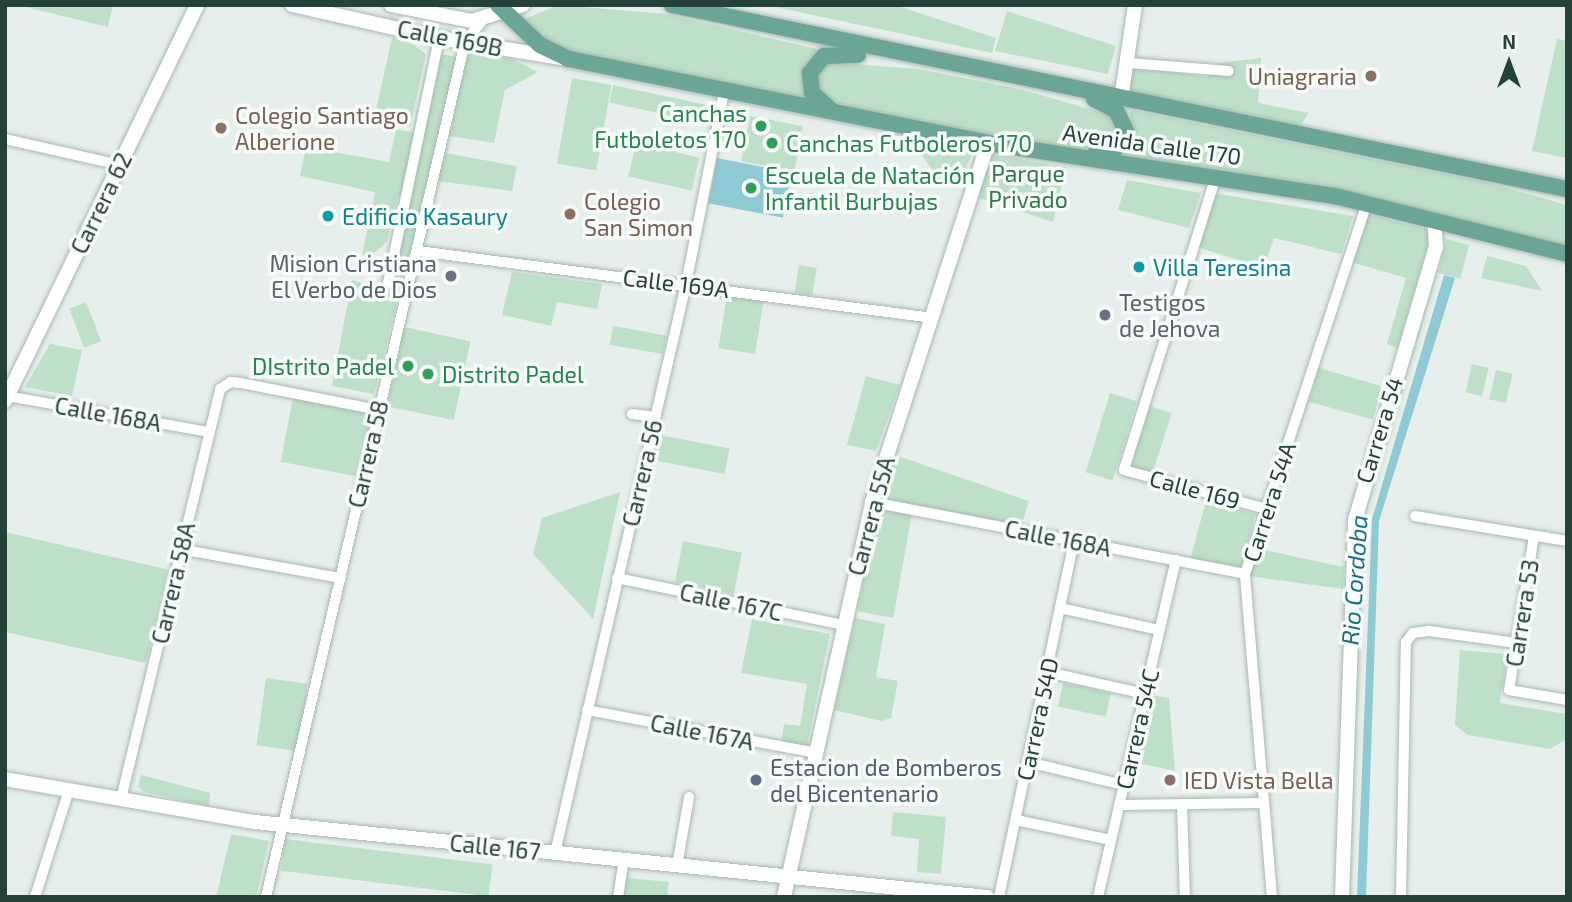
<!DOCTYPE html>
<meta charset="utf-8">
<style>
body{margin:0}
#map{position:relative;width:1572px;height:902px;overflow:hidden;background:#e6efeb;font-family:"Exo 2",sans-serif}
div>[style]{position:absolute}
.green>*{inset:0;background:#bfe0c8;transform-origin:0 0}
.water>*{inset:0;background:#8ec9d4;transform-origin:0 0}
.roads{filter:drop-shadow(0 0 2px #a8b8b2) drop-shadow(0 0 2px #a8b8b2)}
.street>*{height:10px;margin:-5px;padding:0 5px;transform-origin:5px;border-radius:5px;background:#fff}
.secondary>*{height:14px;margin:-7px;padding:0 7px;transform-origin:7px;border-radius:7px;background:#fff}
.primary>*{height:16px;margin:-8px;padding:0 8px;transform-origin:8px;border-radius:8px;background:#6aa596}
.dots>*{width:19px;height:19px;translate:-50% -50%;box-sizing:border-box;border:4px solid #f7fbf9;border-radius:50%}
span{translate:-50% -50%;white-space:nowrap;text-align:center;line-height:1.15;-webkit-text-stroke:7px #f7fbf9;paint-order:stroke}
.street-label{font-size:23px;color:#24423a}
.education-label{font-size:23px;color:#785e54}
.right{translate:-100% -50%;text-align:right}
.left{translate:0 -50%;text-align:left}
.leisure-label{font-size:23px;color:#27864d}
.park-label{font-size:23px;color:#2d7a4b}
.culture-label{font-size:23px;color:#0d838f}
.worship-label{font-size:23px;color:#5b616d}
.service-label{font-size:23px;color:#4e5e75}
.water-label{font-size:24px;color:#1c6f80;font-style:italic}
.frame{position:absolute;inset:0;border:7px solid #24423a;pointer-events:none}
.north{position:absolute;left:1474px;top:28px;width:70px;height:70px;-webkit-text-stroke:5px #f7fbf9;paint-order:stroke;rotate:0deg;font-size:19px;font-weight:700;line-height:28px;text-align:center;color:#24423a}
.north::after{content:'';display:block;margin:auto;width:24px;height:32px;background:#24423a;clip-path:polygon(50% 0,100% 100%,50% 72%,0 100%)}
</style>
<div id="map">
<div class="green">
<div style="clip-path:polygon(17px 5px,113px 5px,108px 27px)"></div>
<div style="clip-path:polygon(559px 5px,665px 14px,817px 49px,803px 76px,808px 101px,581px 55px,546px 42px,522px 20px)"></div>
<div style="clip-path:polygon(766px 5px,895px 5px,996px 38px,992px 53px)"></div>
<div style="clip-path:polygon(1007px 11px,1116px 46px,1108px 74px,995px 51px)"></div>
<div style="clip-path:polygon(392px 38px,414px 45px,426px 54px,410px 127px,374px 119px)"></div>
<div style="clip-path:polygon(1557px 39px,1567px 41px,1567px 158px,1532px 151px)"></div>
<div style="clip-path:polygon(468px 51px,512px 59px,538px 72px,505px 90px,494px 143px,449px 136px)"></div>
<div style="clip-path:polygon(438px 53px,457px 57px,420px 218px,407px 215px)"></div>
<div style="clip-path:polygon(1261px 58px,1258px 103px,1309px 113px,1298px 128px,1126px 95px,1133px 66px,1207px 77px,1220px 63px)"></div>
<div style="clip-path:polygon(827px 62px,918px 69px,1024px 90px,1109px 115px,1117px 128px,1117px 140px,1097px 150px,1033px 144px,832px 104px,818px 93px,818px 70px)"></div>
<div style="left:572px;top:78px;width:40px;height:87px;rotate:10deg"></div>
<div style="left:613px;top:85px;width:94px;height:18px;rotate:12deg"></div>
<div style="clip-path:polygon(1130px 110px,1489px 183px,1567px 205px,1567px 246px,1431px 214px,1119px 156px,1130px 142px)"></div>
<div style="left:750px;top:116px;width:54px;height:46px;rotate:11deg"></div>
<div style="clip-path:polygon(396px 129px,416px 133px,406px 198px,398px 196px,387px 242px,372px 255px,362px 255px,375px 192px,300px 176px,306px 147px,389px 162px)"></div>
<div style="clip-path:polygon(916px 137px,974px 149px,961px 181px,939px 179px,916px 147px)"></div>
<div style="left:636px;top:143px;width:65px;height:34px;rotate:13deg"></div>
<div style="clip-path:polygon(445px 153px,517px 166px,512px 191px,437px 181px)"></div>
<div style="clip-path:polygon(990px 154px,1066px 167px,1053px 222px,976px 197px)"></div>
<div style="clip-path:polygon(1127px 180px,1201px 193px,1189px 228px,1118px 210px)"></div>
<div style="clip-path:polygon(1213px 193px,1353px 216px,1341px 254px,1274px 238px,1264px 268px,1197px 247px)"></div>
<div style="clip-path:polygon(1367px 214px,1432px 231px,1397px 348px,1387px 344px,1406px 278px,1351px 262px)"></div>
<div style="clip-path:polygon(406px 225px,417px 227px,400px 291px,396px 291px,395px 269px)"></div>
<div style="left:1447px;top:239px;width:23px;height:35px;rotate:15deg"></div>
<div style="clip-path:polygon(1487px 256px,1526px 266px,1542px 291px,1481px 278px)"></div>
<div style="left:799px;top:265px;width:18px;height:28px;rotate:9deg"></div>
<div style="clip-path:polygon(512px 272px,602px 284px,597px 309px,557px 302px,551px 326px,502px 315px)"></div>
<div style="clip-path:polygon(352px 280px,399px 293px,374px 394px,332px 386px)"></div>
<div style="left:727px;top:295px;width:37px;height:54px;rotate:9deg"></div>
<div style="left:86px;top:302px;width:42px;height:18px;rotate:69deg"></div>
<div style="left:613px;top:326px;width:54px;height:19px;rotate:10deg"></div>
<div style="left:404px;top:327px;width:68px;height:81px;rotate:12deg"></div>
<div style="clip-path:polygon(50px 344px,82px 350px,72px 396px,25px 387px)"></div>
<div style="left:1472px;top:364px;width:17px;height:29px;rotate:13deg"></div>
<div style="left:1319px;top:368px;width:66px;height:35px;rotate:16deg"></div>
<div style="left:1496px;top:370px;width:17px;height:30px;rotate:13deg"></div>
<div style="clip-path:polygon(866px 376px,900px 385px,876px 451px,847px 445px)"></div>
<div style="left:294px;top:393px;width:86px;height:70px;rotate:11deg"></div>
<div style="left:1110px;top:393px;width:28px;height:83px;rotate:17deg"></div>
<div style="left:1150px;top:406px;width:23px;height:64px;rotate:18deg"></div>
<div style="left:655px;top:434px;width:76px;height:26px;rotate:11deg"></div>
<div style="clip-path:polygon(892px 454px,1029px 501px,1021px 527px,878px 500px)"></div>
<div style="clip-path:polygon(620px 492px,593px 619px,533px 554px,542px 518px)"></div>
<div style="left:1206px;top:501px;width:51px;height:60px;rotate:15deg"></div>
<div style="left:876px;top:509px;width:36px;height:104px;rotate:10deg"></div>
<div style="clip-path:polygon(5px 532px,170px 570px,146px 663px,5px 632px)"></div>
<div style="left:683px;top:541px;width:60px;height:42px;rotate:11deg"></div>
<div style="clip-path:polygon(1260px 549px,1344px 567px,1343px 589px,1249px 576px)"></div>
<div style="clip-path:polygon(855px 618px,885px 624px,876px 677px,898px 681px,891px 718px,881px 721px,834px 710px)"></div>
<div style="clip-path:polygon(752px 619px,830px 634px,807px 746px,781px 742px,784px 724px,800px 726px,807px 684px,741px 673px)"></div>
<div style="clip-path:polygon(1460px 650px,1507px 654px,1500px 703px,1567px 714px,1567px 739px,1550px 749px,1468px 735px,1455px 725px)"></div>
<div style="left:266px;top:678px;width:42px;height:68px;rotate:8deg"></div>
<div style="left:1063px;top:683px;width:49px;height:24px;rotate:12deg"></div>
<div style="clip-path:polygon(1150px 695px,1169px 698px,1175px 771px,1134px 762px)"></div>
<div style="clip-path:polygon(141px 775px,210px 793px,209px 806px,144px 792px,138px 786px)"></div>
<div style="clip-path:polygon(893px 812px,946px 817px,941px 874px,917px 872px,919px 839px,891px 836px)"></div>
<div style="clip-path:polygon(231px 834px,269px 841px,256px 897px,216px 897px)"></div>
<div style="left:285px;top:839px;width:209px;height:32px;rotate:7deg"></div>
<div style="clip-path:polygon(627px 878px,669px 882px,667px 897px,624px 897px)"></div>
</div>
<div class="water">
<div style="left:717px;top:158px;width:76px;height:46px;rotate:11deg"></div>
<div style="clip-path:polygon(1444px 275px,1455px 278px,1379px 521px,1366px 897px,1357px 897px,1372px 519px)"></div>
</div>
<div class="roads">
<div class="street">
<div style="left:1129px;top:63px;width:100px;rotate:4.6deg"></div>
<div style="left:5px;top:139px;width:118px;rotate:12.7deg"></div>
<div style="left:1216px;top:176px;width:308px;rotate:107.4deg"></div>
<div style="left:1124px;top:470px;width:148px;rotate:15.3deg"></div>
<div style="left:402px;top:218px;width:23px;rotate:18deg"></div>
<div style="left:418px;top:251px;width:519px;rotate:7.41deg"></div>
<div style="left:388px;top:283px;width:250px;rotate:-78.2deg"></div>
<div style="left:7px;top:396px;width:205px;rotate:10.1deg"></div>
<div style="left:632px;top:414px;width:23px;rotate:7deg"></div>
<div style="left:872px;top:502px;width:380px;rotate:10.9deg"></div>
<div style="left:1415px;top:516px;width:154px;rotate:9.3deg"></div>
<div style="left:1534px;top:536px;width:156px;rotate:99.2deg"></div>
<div style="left:1509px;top:690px;width:59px;rotate:9.8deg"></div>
<div style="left:185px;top:550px;width:158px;rotate:10.2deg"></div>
<div style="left:617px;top:578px;width:232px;rotate:11.7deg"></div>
<div style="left:1060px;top:608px;width:101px;rotate:12.5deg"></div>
<div style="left:1047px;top:672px;width:100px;rotate:12.7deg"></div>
<div style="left:587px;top:710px;width:233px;rotate:10.6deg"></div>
<div style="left:1028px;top:762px;width:99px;rotate:13.5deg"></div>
<div style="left:121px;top:799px;width:422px;rotate:-76.4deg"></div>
<div style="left:220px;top:389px;width:13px;rotate:-32deg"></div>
<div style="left:231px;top:382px;width:10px;rotate:6deg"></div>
<div style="left:241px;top:383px;width:140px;rotate:11.1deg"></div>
<div style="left:1182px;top:804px;width:93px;rotate:88.2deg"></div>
<div style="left:1119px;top:805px;width:144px;rotate:-0.8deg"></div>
<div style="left:1016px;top:820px;width:97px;rotate:11.9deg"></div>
<div style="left:555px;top:853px;width:584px;rotate:-77.03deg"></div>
<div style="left:686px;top:284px;width:196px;rotate:-78.8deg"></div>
<div style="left:677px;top:866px;width:70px;rotate:-80.1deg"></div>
<div style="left:35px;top:897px;width:112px;rotate:-72.4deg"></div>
<div style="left:266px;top:897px;width:878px;rotate:-76.9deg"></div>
<div style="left:465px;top:42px;width:27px;rotate:-51deg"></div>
<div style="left:618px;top:897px;width:36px;rotate:-81deg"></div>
<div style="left:999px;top:897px;width:364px;rotate:-78.1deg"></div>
<div style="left:1098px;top:897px;width:346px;rotate:-77deg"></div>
<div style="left:1272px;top:897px;width:324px;rotate:-94.8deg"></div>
<div style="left:1245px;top:574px;width:391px;rotate:-71.8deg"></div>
<div style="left:1401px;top:897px;width:255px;rotate:-88.9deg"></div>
<div style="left:1406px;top:642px;width:11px;rotate:-52deg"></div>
<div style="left:1413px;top:633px;width:16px;rotate:-7deg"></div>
<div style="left:1429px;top:631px;width:89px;rotate:7.8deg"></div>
</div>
<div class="secondary">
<div style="left:292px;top:5px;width:151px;rotate:12.7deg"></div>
<div style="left:439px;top:38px;width:124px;rotate:9.3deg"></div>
<div style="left:391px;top:5px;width:83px;rotate:11.2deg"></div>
<div style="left:472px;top:21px;width:53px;rotate:-17.4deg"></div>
<div style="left:1121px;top:99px;width:95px;rotate:-81.5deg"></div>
<div style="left:5px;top:401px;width:440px;rotate:-64.1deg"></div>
<div style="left:5px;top:779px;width:254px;rotate:9.8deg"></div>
<div style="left:255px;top:822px;width:736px;rotate:5.85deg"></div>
<div style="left:784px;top:897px;width:405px;rotate:-77.4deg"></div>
<div style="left:872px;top:502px;width:377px;rotate:-72.1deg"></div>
<div style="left:1342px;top:897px;width:377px;rotate:-88deg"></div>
<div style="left:1355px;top:520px;width:285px;rotate:-73.5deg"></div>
<div style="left:1436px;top:247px;width:27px;rotate:-94deg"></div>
</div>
<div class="primary">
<div style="left:498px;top:5px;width:58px;rotate:43.6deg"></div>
<div style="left:540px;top:45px;width:32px;rotate:26deg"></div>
<div style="left:569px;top:59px;width:427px;rotate:11.3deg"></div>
<div style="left:988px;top:143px;width:351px;rotate:8.7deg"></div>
<div style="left:1335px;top:196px;width:239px;rotate:14deg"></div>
<div style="left:672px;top:5px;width:914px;rotate:11.62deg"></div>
<div style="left:1094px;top:99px;width:25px;rotate:27deg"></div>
<div style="left:1116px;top:110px;width:23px;rotate:65deg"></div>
<div style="left:1126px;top:131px;width:25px;rotate:122deg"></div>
<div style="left:1113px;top:152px;width:18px;rotate:174deg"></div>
<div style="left:831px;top:110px;width:25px;rotate:-138deg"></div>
<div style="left:812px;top:93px;width:20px;rotate:-96deg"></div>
<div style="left:810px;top:73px;width:22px;rotate:-51deg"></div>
<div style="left:824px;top:56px;width:34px;rotate:-2deg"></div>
</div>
</div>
<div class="dots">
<div style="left:1371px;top:76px;background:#8d6e63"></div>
<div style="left:761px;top:126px;background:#2e9e5b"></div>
<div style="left:221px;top:128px;background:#8d6e63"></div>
<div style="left:772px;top:143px;background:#2e9e5b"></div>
<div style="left:751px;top:188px;background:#2e9e5b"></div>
<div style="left:570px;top:214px;background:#8d6e63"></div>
<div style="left:328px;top:216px;background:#0f9aa8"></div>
<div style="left:1139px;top:267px;background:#0f9aa8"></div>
<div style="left:451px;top:276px;background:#6b7280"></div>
<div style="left:1105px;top:315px;background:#6b7280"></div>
<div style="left:408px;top:366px;background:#2e9e5b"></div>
<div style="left:428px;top:374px;background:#2e9e5b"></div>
<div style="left:756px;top:780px;background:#5c6f8a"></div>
<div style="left:1170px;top:780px;background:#8d6e63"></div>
</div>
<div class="street-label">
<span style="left:450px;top:38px;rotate:11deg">Calle 169B</span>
<span style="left:1152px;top:144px;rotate:8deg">Avenida Calle 170</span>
<span style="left:101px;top:203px;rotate:-64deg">Carrera 62</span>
<span style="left:676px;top:283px;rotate:7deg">Calle 169A</span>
<span style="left:108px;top:414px;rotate:10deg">Calle 168A</span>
<span style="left:1379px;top:430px;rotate:-73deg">Carrera 54</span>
<span style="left:368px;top:454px;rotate:-77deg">Carrera 58</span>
<span style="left:642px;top:473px;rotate:-77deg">Carrera 56</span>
<span style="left:1195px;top:489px;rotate:15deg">Calle 169</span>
<span style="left:1269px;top:502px;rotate:-72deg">Carrera 54A</span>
<span style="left:871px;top:516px;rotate:-75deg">Carrera 55A</span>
<span style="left:1058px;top:538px;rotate:11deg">Calle 168A</span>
<span style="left:173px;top:583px;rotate:-77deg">Carrera 58A</span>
<span style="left:731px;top:602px;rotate:12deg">Calle 167C</span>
<span style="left:1522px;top:613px;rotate:-81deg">Carrera 53</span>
<span style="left:1037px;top:719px;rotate:-78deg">Carrera 54D</span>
<span style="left:1137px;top:729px;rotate:-77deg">Carrera 54C</span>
<span style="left:702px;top:732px;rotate:11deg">Calle 167A</span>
<span style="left:495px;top:847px;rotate:6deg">Calle 167</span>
</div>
<div class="education-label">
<span class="right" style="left:1357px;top:76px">Uniagraria</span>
<span class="left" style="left:235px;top:128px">Colegio Santiago<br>Alberione</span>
<span class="left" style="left:584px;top:214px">Colegio<br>San Simon</span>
<span class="left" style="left:1184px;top:780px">IED Vista Bella</span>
</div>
<div class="leisure-label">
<span class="right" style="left:747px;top:126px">Canchas<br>Futboletos 170</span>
<span class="left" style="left:786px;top:143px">Canchas Futboleros 170</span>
<span class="left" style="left:765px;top:188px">Escuela de Natación<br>Infantil Burbujas</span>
<span class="right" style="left:394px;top:366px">DIstrito Padel</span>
<span class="left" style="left:442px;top:374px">Distrito Padel</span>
</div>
<div class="park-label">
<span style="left:1028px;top:186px">Parque<br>Privado</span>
</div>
<div class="culture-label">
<span class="left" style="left:342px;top:216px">Edificio Kasaury</span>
<span class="left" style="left:1153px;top:267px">Villa Teresina</span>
</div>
<div class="worship-label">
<span class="right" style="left:437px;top:276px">Mision Cristiana<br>El Verbo de Dios</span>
<span class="left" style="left:1119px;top:315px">Testigos<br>de Jehova</span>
</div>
<div class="service-label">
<span class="left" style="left:770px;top:780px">Estacion de Bomberos<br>del Bicentenario</span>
</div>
<div class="water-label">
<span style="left:1354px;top:580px;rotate:-86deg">Rio Cordoba</span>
</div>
<div class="frame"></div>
<div class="north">N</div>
</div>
